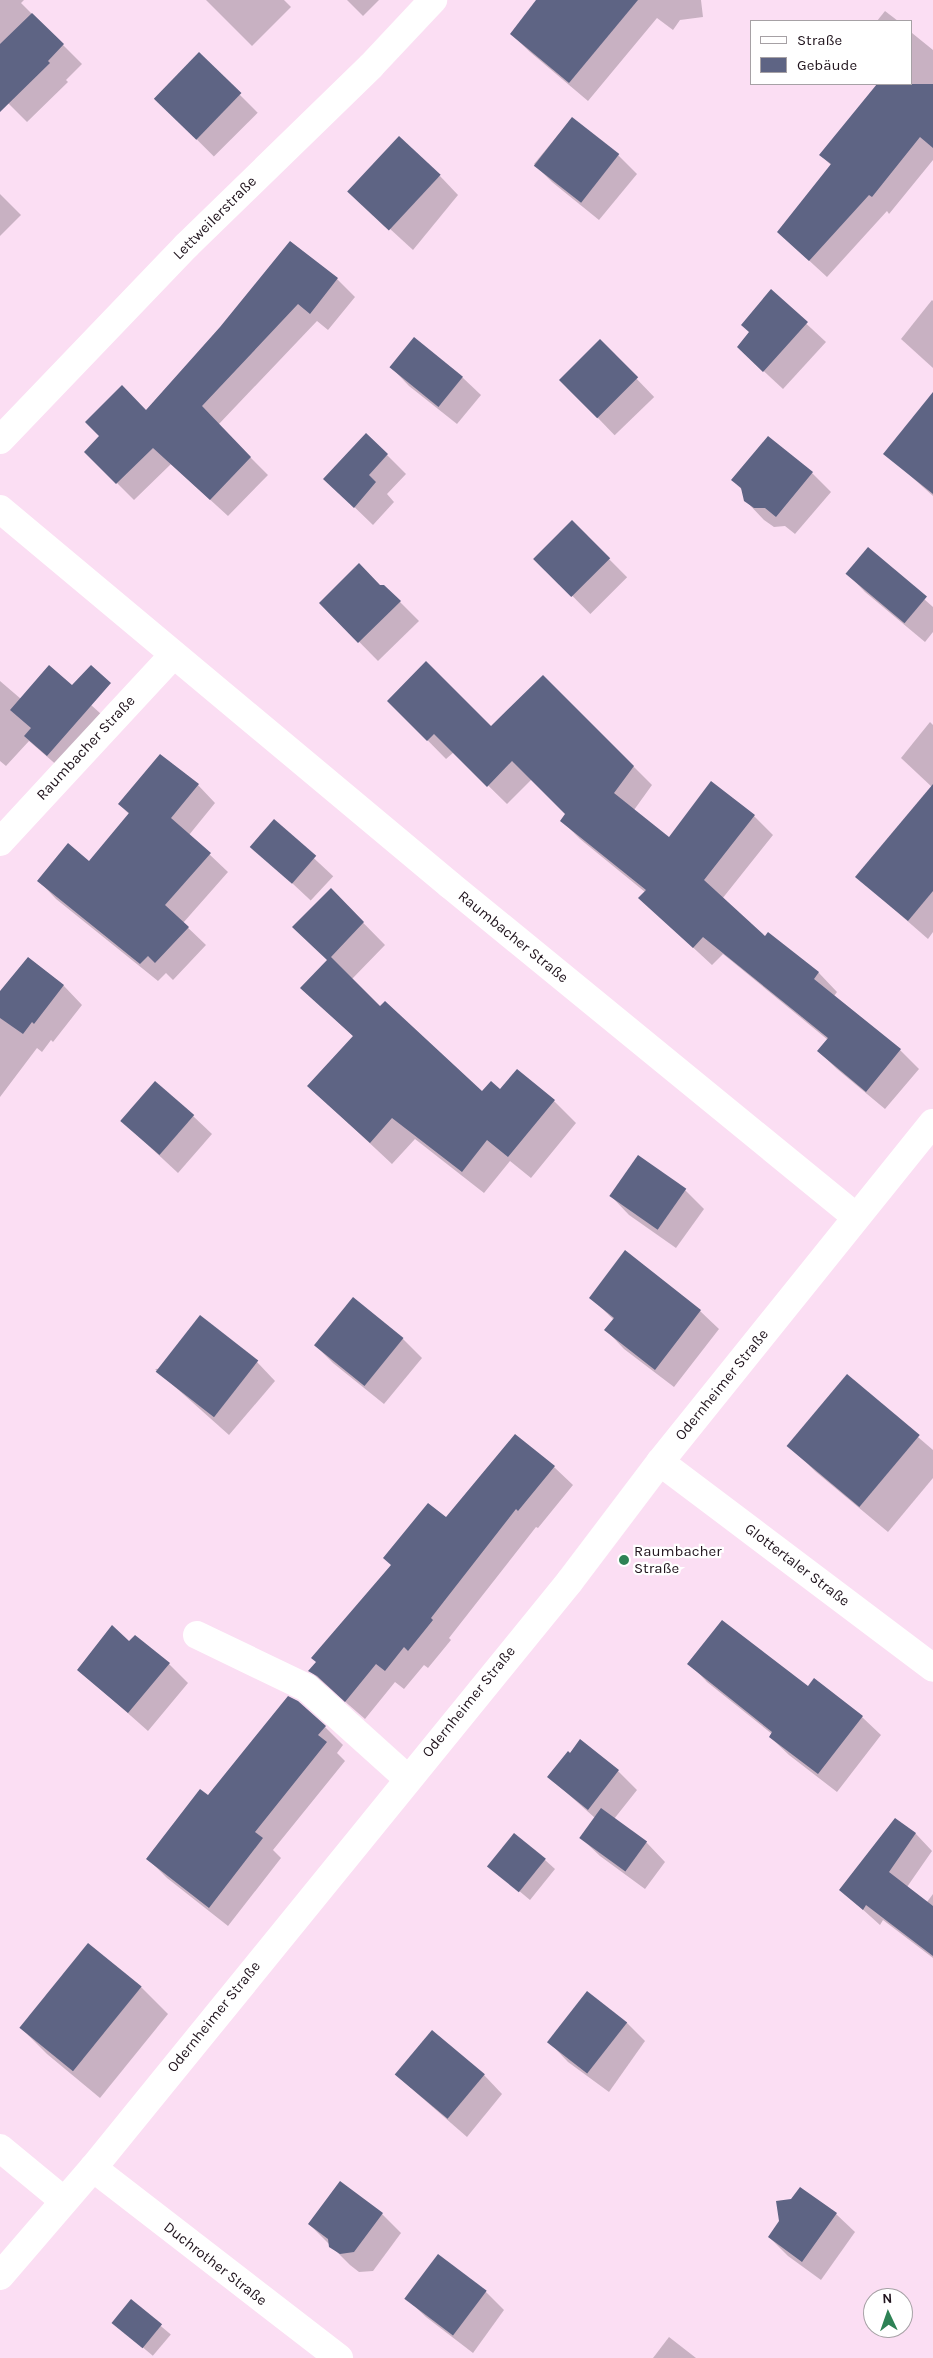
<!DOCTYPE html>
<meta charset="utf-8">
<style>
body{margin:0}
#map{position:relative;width:933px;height:2358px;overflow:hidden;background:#fbdef3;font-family:Karla,sans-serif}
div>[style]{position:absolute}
.shadow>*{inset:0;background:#0003;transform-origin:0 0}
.building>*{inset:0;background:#5e6484;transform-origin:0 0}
.minor>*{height:28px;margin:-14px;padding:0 14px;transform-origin:14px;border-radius:14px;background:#fff}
.dots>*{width:14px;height:14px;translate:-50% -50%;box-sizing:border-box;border:2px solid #fff;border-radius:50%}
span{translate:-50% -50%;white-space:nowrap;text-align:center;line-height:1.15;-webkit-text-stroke:4.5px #fff;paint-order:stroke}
.street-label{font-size:15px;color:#20141d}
.poi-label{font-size:15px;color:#20141d}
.left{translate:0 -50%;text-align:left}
.legend{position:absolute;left:750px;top:20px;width:162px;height:65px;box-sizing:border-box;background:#fff;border:1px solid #a6a1a5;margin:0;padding:6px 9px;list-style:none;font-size:15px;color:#20141d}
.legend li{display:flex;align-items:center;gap:10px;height:25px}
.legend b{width:25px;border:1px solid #a6a1a5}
.north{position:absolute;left:863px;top:2288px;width:50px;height:50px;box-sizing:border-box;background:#fff;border:1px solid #a6a1a5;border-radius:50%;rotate:357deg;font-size:14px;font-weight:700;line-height:20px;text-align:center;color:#20141d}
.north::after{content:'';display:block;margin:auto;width:18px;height:22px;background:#2e8255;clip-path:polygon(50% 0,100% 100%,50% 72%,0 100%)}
</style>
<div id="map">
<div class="shadow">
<div style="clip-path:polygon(0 0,24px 0,21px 3px,82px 64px,66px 80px,68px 82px,27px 122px,0 95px)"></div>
<div style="clip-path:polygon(206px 0,284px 0,291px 7px,252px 46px)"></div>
<div style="clip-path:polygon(347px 0,379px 0,363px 16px)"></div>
<div style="clip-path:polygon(538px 0,701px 0,703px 17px,680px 20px,673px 30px,657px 18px,588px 101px,530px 52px,511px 34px)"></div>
<div style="clip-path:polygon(885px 11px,898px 21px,877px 21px)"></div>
<div style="clip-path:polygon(912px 33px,933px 50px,933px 160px,889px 214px,887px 211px,827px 277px,778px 232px,831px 165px,820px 155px,878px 84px,912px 84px)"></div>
<div style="left:199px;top:54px;width:83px;height:62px;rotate:45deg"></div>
<div style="clip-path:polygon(572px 118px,618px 155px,637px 174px,599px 220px,552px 182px,534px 164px)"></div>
<div style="clip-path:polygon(440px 176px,458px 195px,413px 250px,352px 194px)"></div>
<div style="clip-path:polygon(0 194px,21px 215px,0 236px)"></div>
<div style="clip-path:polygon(291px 242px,337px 279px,355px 297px,328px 330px,317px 321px,218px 425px,268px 475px,228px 516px,171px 464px,134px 500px,86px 452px,146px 412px,221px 328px)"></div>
<div style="clip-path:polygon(771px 291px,826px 342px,783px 389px,757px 365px,751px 332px)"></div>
<div style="clip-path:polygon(932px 300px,933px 301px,933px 368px,901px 339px)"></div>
<div style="left:600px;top:341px;width:78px;height:55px;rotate:46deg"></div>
<div style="clip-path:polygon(391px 367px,462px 377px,481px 395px,457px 424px,409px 386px)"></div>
<div style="clip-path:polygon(933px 442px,933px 496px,885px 453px)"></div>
<div style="clip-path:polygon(387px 455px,406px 474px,387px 494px,394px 502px,373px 525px,344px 497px)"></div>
<div style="clip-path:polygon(812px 473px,831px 492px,795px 534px,785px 526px,774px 527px,764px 520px,745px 500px,742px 490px,733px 480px)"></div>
<div style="left:572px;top:522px;width:78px;height:52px;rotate:45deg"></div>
<div style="clip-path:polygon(868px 549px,933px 607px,933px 632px,925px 642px,865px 592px,847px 573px)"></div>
<div style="clip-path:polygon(380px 586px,384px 586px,419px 621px,378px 661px,321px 603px)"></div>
<div style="clip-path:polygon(49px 667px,111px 723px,67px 774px,29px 741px,6px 766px,0 761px,0 681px,21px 699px)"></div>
<div style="clip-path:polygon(543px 676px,652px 785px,634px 810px,669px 838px,711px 783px,754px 816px,773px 835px,722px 899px,765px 938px,768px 933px,819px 973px,837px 992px,834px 996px,900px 1050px,919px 1069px,885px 1109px,837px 1069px,818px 1051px,828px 1040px,723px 954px,712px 965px,659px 916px,645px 892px,580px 839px,562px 821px,567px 814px,532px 779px,507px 804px,454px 752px,446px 759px,389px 701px,491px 728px)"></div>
<div style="clip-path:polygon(930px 722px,933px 725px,933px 788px,901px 758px)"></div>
<div style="clip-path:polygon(198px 785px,215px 803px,189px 835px,228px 872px,183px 923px,206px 945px,173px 980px,166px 973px,158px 981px,56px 899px,39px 881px,89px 862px,130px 815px,119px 804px)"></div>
<div style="left:274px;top:821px;width:81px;height:33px;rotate:43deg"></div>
<div style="clip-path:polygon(933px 855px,933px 932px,928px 939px,857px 877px)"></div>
<div style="clip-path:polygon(331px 890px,385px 945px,352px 979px,380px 1008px,482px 1093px,501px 1091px,554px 1101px,576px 1123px,531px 1178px,510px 1161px,484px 1193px,415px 1139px,392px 1164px,331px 1107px,354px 1037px,302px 988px,328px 961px)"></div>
<div style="clip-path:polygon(28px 959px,64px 986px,82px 1005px,53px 1042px,51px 1040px,42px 1052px,37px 1048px,0 1097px,0 994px)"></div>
<div style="clip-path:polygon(193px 1116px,212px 1134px,178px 1173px,122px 1121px)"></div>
<div style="clip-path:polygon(638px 1157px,685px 1190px,704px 1209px,676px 1248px,629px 1215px,611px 1196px)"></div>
<div style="clip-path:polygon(590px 1297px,700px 1311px,719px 1329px,674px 1387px,624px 1349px,606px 1330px,614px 1320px)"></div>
<div style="clip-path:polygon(403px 1339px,422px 1358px,384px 1404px,333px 1363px,315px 1345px)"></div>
<div style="clip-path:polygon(257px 1362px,275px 1381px,229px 1435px,155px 1369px)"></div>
<div style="clip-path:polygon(847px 1376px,933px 1450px,933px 1478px,888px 1532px,816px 1472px,789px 1446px)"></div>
<div style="clip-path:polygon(554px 1467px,573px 1485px,538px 1528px,536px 1527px,449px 1638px,451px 1640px,428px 1668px,424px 1665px,404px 1689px,395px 1682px,365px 1719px,310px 1671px,446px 1519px)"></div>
<div style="clip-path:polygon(135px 1637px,169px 1664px,188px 1683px,148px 1731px,79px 1670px,130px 1642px)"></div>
<div style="clip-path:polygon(689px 1663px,808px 1687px,862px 1717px,881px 1735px,837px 1792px,789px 1755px,770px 1737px,772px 1734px,707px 1682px)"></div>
<div style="clip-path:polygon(325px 1727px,343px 1745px,337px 1753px,345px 1761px,273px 1850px,281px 1858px,228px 1926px,167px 1878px,148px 1859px,208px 1797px)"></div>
<div style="clip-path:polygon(581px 1741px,618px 1771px,637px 1790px,614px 1819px,647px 1843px,665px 1862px,645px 1889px,600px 1856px,581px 1838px,595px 1818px,549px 1777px)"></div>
<div style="clip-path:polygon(895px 1819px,916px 1834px,932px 1851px,907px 1887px,927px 1902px,933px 1894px,933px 1958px,883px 1920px,880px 1925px,841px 1890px)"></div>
<div style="clip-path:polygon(545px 1860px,555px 1869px,530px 1900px,489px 1866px)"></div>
<div style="clip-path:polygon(88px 1945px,141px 1987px,168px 2014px,100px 2098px,47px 2054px,21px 2028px)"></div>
<div style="clip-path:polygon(587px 1993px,627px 2023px,645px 2041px,609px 2092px,568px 2062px,550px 2043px)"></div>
<div style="clip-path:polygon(396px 2075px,484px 2075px,502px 2094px,467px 2137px)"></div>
<div style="clip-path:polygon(340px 2182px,382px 2214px,401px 2233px,373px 2271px,359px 2272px,350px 2265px,309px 2224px)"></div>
<div style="clip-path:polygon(836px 2214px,855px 2232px,821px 2280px,788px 2256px,769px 2237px,781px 2221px)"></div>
<div style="clip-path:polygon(486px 2292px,504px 2310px,473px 2353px,426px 2317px,407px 2299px)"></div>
<div style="left:131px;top:2301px;width:52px;height:28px;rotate:40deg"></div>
<div style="clip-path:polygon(669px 2337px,696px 2358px,653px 2358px)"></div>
</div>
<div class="building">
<div style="clip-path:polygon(536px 0,638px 0,569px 83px,510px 34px)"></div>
<div style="clip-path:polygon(32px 13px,64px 44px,48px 61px,50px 63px,0 112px,0 44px)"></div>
<div style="left:199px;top:52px;width:59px;height:65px;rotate:44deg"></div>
<div style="clip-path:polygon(877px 84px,933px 84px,933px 148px,920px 137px,872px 197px,869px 195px,809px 261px,777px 232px,831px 164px,819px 155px)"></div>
<div style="left:572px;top:117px;width:60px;height:62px;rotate:38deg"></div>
<div style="left:399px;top:136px;width:57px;height:76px;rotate:43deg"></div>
<div style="clip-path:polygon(290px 241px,338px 278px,310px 314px,298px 304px,202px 406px,251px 457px,210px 500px,153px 448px,116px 484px,84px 452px,99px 436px,85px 422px,122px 385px,146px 410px,220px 327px)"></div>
<div style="clip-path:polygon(771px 289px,808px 322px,763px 372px,737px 347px,749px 332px,741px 325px)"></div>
<div style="left:414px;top:337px;width:63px;height:39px;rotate:39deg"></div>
<div style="left:600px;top:339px;width:54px;height:58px;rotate:45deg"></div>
<div style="clip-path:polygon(933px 392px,933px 494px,883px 454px)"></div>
<div style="clip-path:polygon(366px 433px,388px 454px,369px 475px,376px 482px,354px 508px,323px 479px)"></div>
<div style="clip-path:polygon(768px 436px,813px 472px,776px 517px,765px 508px,754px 508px,744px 501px,741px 488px,731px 480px)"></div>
<div style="left:572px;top:520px;width:54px;height:55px;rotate:45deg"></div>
<div style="left:868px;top:547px;width:77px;height:35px;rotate:40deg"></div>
<div style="clip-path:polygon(359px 563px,380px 585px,384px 585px,401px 601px,358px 643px,319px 603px)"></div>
<div style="clip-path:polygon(426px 661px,491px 726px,543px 675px,634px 766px,614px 793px,669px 837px,711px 781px,755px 815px,704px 880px,765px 936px,768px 932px,819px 972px,814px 979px,901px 1049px,866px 1092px,817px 1051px,828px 1038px,703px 937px,693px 948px,638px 898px,646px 890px,560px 821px,565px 814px,512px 761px,487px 787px,434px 734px,427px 741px,387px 701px)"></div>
<div style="clip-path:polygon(49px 665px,72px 685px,91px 665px,111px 683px,47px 756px,24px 736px,31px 728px,10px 710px)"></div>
<div style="clip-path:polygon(160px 754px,199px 784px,171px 818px,211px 853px,165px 905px,189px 927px,155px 963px,148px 956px,140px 964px,37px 881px,68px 843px,89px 861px,129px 813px,118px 804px)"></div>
<div style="clip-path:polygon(933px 784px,933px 891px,908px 921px,855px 877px)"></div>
<div style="left:274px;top:819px;width:56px;height:37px;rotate:41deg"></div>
<div style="clip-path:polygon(331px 888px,364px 922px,331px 957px,380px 1006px,385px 1001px,482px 1091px,491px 1081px,500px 1089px,517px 1069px,555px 1100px,508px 1157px,487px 1140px,462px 1172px,392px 1118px,370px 1143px,307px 1086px,353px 1036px,300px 988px,327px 960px,292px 927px)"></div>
<div style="clip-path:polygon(28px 957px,64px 985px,34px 1024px,32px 1022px,23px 1034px,0 1018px,0 991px)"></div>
<div style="left:155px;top:1081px;width:52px;height:53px;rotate:41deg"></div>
<div style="left:638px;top:1155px;width:59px;height:50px;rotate:35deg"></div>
<div style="clip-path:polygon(625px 1250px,701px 1310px,655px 1370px,604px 1330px,614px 1318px,589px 1298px)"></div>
<div style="left:353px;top:1297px;width:65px;height:62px;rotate:39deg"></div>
<div style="left:200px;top:1315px;width:74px;height:72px;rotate:38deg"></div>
<div style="left:847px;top:1374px;width:95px;height:94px;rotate:40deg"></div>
<div style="clip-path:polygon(515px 1434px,555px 1466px,518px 1511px,516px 1509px,431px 1618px,433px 1620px,408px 1651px,404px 1647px,385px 1671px,376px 1664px,345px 1702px,317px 1676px,308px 1671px,316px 1662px,311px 1658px,391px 1565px,383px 1558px,428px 1503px,446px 1517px)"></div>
<div style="clip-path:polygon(722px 1620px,808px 1686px,814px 1678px,863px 1716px,818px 1774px,769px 1737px,772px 1732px,687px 1664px)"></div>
<div style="clip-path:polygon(112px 1625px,129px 1641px,135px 1635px,170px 1663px,128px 1713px,77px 1670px)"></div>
<div style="clip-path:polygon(288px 1696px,298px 1701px,326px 1726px,318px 1735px,327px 1742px,255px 1832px,263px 1838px,209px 1908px,146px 1859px,200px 1789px,208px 1795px)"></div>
<div style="clip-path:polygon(580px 1739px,619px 1770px,588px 1810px,547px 1777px,568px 1751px,570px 1753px)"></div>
<div style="left:601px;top:1808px;width:57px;height:37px;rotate:36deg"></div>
<div style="clip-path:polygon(895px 1818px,916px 1833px,889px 1872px,933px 1906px,933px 1956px,866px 1905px,863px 1910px,839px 1890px)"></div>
<div style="left:514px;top:1833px;width:41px;height:43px;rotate:39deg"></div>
<div style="left:88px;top:1943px;width:69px;height:109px;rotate:39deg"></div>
<div style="left:587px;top:1991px;width:51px;height:65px;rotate:38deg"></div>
<div style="left:432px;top:2030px;width:69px;height:58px;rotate:40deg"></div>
<div style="clip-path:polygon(340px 2181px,383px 2213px,354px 2252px,340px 2254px,329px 2247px,328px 2239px,308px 2224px)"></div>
<div style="clip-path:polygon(800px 2187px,837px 2213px,802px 2262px,768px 2237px,779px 2221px,776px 2201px,791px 2199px)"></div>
<div style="left:438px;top:2254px;width:61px;height:56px;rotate:37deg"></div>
<div style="left:131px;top:2299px;width:40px;height:31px;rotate:39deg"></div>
</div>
<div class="minor">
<div style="left:0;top:440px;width:269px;rotate:-46.2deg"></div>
<div style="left:186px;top:246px;width:258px;rotate:-44.2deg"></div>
<div style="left:371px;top:66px;width:91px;rotate:-46.8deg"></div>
<div style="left:0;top:509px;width:586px;rotate:39.88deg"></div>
<div style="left:450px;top:885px;width:524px;rotate:39.27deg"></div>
<div style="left:0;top:842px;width:255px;rotate:-47.2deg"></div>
<div style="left:660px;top:1462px;width:342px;rotate:37deg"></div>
<div style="left:197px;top:1635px;width:122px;rotate:25.7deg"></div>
<div style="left:307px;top:1688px;width:135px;rotate:42deg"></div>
<div style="left:0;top:2148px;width:83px;rotate:39.6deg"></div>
<div style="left:93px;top:2168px;width:311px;rotate:37.7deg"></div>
<div style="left:0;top:2276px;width:143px;rotate:-49.3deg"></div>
<div style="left:93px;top:2168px;width:756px;rotate:-50.9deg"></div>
<div style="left:570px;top:1581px;width:149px;rotate:-52.9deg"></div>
<div style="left:660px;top:1462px;width:435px;rotate:-51.2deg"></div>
</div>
<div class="dots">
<div style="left:624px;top:1560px;background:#2e8255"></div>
</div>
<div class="street-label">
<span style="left:215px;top:218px;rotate:-45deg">Lettweilerstraße</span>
<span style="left:86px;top:748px;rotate:-47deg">Raumbacher Straße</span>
<span style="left:513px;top:937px;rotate:39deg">Raumbacher Straße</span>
<span style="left:722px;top:1385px;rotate:-51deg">Odernheimer Straße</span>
<span style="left:797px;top:1565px;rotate:37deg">Glottertaler Straße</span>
<span style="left:469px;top:1702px;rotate:-51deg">Odernheimer Straße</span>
<span style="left:214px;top:2017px;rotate:-51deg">Odernheimer Straße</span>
<span style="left:215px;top:2264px;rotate:38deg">Duchrother Straße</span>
</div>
<div class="poi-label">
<span class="left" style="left:634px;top:1560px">Raumbacher<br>Straße</span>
</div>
<ul class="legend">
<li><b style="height:6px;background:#fff"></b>Straße</li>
<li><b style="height:14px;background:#5e6484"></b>Gebäude</li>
</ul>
<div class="north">N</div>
</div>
